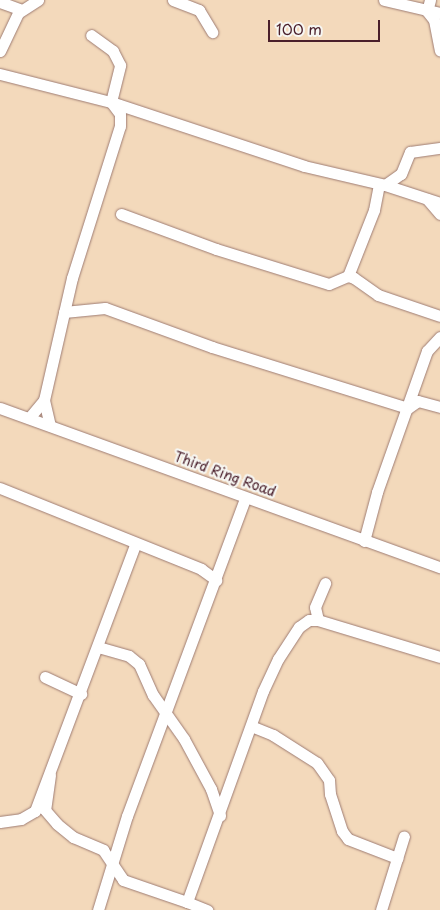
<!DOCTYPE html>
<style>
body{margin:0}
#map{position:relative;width:440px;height:910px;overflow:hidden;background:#f3d9bb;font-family:"Playpen Sans",sans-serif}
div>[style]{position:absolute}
.roads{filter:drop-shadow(0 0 1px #9e7c73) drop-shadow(0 0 1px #9e7c73)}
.minor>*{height:11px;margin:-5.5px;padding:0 5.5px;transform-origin:5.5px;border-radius:5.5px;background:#fff}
span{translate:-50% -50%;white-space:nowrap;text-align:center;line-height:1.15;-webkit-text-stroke:4.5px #f6f6f2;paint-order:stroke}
.street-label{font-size:14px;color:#4a1f2b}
.scale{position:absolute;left:268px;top:20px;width:112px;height:22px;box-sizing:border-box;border:2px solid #4a1f2b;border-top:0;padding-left:6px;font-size:15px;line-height:18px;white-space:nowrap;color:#4a1f2b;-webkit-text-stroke:4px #f6f6f2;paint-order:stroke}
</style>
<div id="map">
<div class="roads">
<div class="minor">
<div style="left:173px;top:0;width:28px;rotate:21deg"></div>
<div style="left:199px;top:10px;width:26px;rotate:59deg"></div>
<div style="left:384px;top:0;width:57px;rotate:13.1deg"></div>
<div style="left:430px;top:0;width:11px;rotate:105deg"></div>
<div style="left:427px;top:11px;width:11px;rotate:52deg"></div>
<div style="left:434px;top:20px;width:31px;rotate:79deg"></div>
<div style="left:0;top:2px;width:23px;rotate:20deg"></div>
<div style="left:0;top:51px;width:42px;rotate:-64.7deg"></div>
<div style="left:18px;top:13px;width:24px;rotate:-33deg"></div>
<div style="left:0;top:74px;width:114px;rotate:14.2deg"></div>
<div style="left:111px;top:102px;width:203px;rotate:18.3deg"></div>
<div style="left:304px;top:166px;width:83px;rotate:13.2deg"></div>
<div style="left:385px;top:185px;width:58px;rotate:18.1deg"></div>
<div style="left:385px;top:185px;width:19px;rotate:-35deg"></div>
<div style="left:401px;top:174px;width:24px;rotate:-68deg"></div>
<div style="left:410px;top:152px;width:30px;rotate:-8deg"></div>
<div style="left:427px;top:199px;width:20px;rotate:49deg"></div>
<div style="left:121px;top:214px;width:101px;rotate:20.2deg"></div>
<div style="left:216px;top:249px;width:118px;rotate:17.2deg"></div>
<div style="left:329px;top:284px;width:21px;rotate:-23deg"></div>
<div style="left:348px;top:276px;width:6px;rotate:18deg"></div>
<div style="left:354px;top:278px;width:29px;rotate:35deg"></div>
<div style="left:378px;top:295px;width:65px;rotate:18.7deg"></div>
<div style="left:348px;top:276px;width:71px;rotate:-68.5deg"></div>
<div style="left:374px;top:210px;width:26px;rotate:-79deg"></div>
<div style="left:64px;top:312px;width:41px;rotate:-5.6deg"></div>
<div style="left:105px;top:308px;width:114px;rotate:20deg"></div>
<div style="left:212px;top:347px;width:205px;rotate:17.3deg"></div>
<div style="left:408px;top:408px;width:12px;rotate:-35deg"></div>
<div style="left:418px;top:401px;width:23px;rotate:15deg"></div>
<div style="left:44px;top:400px;width:26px;rotate:77deg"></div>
<div style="left:0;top:408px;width:468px;rotate:19.9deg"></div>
<div style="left:29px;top:418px;width:23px;rotate:-50deg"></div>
<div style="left:44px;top:400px;width:125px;rotate:-77.1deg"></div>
<div style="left:72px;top:278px;width:159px;rotate:-72.5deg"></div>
<div style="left:120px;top:126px;width:12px;rotate:-90deg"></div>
<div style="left:120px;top:114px;width:15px;rotate:-127deg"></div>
<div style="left:111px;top:102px;width:38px;rotate:-76deg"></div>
<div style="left:120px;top:65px;width:16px;rotate:-117deg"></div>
<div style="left:113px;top:51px;width:27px;rotate:-144deg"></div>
<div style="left:0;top:488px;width:217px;rotate:21.9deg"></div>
<div style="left:201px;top:569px;width:19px;rotate:36deg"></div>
<div style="left:364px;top:541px;width:51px;rotate:-75.1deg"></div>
<div style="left:377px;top:492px;width:150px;rotate:-70.5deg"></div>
<div style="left:427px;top:351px;width:19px;rotate:-47deg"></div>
<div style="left:318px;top:620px;width:13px;rotate:-103deg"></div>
<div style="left:315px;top:607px;width:26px;rotate:-67deg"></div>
<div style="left:98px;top:647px;width:32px;rotate:16deg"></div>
<div style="left:129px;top:656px;width:13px;rotate:39deg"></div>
<div style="left:139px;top:664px;width:34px;rotate:66deg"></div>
<div style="left:153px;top:695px;width:54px;rotate:54.8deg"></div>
<div style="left:184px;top:739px;width:57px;rotate:61.6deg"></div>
<div style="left:211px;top:789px;width:28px;rotate:71deg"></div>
<div style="left:45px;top:677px;width:40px;rotate:25deg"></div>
<div style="left:251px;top:726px;width:24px;rotate:22deg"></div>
<div style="left:273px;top:735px;width:52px;rotate:32.5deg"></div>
<div style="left:317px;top:763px;width:21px;rotate:55deg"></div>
<div style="left:329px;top:780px;width:14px;rotate:86deg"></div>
<div style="left:330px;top:794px;width:39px;rotate:72deg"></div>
<div style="left:342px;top:831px;width:10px;rotate:53deg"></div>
<div style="left:348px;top:839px;width:53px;rotate:21.2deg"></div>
<div style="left:50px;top:775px;width:35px;rotate:98deg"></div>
<div style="left:45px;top:810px;width:18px;rotate:49deg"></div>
<div style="left:57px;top:824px;width:21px;rotate:39deg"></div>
<div style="left:73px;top:837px;width:33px;rotate:23deg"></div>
<div style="left:103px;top:850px;width:36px;rotate:56deg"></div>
<div style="left:123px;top:880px;width:68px;rotate:19deg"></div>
<div style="left:187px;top:902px;width:224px;rotate:-70.2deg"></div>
<div style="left:263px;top:691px;width:35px;rotate:-65deg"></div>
<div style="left:278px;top:659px;width:38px;rotate:-57deg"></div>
<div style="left:299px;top:627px;width:12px;rotate:-35deg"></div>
<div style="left:309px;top:620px;width:9px"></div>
<div style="left:318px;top:620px;width:127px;rotate:16.9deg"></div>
<div style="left:0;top:822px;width:21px;rotate:-8deg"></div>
<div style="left:21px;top:819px;width:16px;rotate:-30deg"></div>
<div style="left:35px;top:811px;width:284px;rotate:-69.4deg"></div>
<div style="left:187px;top:902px;width:22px;rotate:22deg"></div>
<div style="left:98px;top:910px;width:98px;rotate:-72.9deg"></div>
<div style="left:127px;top:816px;width:339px;rotate:-69.6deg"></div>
<div style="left:381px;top:910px;width:77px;rotate:-72.7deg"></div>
</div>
</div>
<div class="street-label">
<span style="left:225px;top:474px;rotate:20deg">Third Ring Road</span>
</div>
<div class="scale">100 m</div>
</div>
